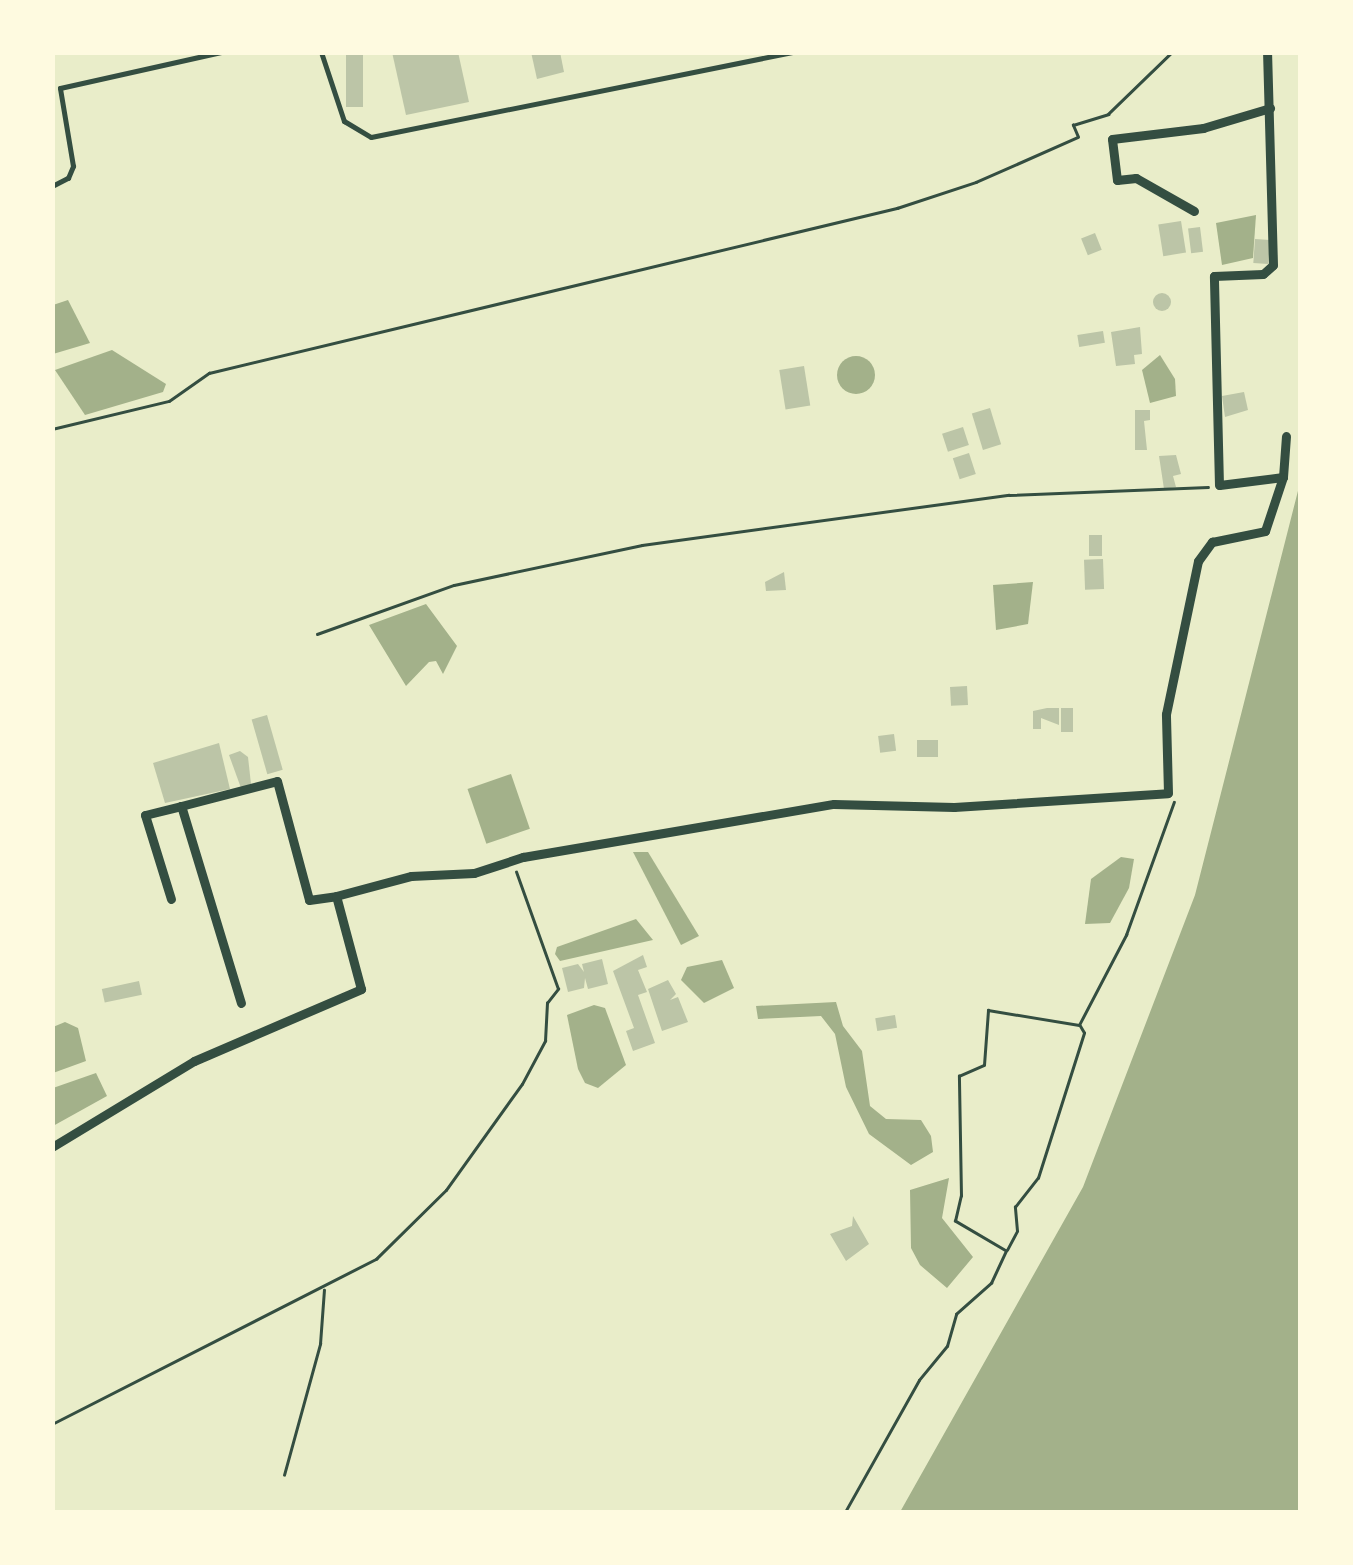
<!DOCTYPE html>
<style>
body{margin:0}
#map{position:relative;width:1353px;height:1565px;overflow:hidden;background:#e9edc9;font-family:"Archivo Narrow",sans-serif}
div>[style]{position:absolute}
.water>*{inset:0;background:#a3b18a;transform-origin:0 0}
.round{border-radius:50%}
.building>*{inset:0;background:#bcc5a7;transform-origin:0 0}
.path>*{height:2.5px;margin:-1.25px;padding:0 1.25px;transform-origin:1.25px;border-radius:1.25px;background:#344e41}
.service>*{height:5px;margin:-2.5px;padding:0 2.5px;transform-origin:2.5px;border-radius:2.5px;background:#344e41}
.minor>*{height:9px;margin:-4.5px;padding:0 4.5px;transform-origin:4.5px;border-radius:4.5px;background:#344e41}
span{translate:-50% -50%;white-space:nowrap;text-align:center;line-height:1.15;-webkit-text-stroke:10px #fefae0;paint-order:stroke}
.frame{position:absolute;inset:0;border:55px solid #fefae0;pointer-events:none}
</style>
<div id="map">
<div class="water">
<div style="clip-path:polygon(1256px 215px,1253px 258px,1222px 265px,1216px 223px)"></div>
<div style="clip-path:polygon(68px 300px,90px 343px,53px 354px,53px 305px)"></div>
<div style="clip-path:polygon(112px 350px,166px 384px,163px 392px,85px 415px,55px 370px)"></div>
<div style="clip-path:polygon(1160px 355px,1175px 379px,1176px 396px,1150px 403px,1142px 370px)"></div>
<div class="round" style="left:837px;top:356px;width:38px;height:38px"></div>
<div style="clip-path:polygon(1300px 483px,1300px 1512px,900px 1512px,1083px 1187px,1195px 895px)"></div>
<div style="clip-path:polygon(1033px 582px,1028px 624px,996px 630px,993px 585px)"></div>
<div style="clip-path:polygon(426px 604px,457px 646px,443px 674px,436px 661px,429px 662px,406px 686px,369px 625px)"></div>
<div style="left:511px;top:774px;width:58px;height:46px;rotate:71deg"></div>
<div style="clip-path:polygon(633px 852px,648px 852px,699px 936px,681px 945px)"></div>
<div style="clip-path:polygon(1121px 857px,1134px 859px,1129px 888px,1110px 923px,1085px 924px,1091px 879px)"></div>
<div style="clip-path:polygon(636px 919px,653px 940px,560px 961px,555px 954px,557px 947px)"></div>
<div style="clip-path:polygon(722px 960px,734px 988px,704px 1003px,681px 980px,687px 967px)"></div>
<div style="clip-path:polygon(836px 1002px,843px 1026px,862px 1051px,870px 1106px,886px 1119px,921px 1120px,931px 1136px,933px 1152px,911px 1165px,869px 1134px,846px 1087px,835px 1034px,821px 1016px,758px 1019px,756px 1006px)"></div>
<div style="clip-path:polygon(594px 1005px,605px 1008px,626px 1065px,598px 1088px,585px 1083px,578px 1069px,567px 1015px)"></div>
<div style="clip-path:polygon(65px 1022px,78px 1028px,86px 1061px,53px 1073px,53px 1027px)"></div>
<div style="clip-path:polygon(96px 1073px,107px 1096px,53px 1126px,53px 1088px)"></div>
<div style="clip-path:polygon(949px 1178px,942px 1218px,973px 1257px,947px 1288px,920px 1265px,911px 1248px,910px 1190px)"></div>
</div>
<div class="building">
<div style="left:346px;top:52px;width:17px;height:55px"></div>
<div style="clip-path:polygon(392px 52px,458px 52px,469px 102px,406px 115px)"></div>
<div style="clip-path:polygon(531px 52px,560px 52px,564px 72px,537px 79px)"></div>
<div style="left:1181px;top:221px;width:32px;height:23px;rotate:81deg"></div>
<div style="left:1200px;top:227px;width:25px;height:12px;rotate:83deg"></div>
<div style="left:1095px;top:233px;width:18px;height:15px;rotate:68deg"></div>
<div style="left:1255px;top:239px;width:15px;height:24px;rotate:4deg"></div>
<div class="round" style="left:1153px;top:293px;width:18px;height:18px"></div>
<div style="clip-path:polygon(1140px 327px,1142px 354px,1134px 355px,1135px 364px,1116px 366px,1111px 332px)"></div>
<div style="left:1103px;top:331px;width:12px;height:26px;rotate:81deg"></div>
<div style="left:804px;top:366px;width:40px;height:25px;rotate:81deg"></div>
<div style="clip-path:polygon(1244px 392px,1248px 410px,1225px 417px,1222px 396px)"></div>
<div style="left:990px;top:408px;width:38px;height:19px;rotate:73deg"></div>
<div style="clip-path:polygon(1135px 410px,1150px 410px,1150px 420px,1144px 421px,1147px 450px,1135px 450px)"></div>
<div style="left:963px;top:427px;width:19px;height:22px;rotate:72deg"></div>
<div style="left:969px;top:453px;width:22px;height:17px;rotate:72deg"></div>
<div style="clip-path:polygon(1176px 455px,1181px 474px,1173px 476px,1176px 487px,1164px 489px,1159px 456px)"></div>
<div style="left:1089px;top:535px;width:13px;height:21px"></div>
<div style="left:1103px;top:559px;width:30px;height:19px;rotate:88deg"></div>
<div style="clip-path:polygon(784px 572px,786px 590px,766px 591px,765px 582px)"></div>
<div style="left:967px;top:686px;width:19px;height:17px;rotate:87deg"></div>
<div style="clip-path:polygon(1047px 708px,1059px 708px,1059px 725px,1041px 718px,1041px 729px,1033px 729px,1033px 711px)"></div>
<div style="left:1061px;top:708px;width:12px;height:24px"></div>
<div style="left:267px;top:715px;width:57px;height:16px;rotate:74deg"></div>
<div style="left:894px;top:734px;width:17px;height:16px;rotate:83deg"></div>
<div style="left:917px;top:740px;width:21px;height:17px"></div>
<div style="clip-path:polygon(219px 743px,230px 789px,165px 803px,153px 763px)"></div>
<div style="clip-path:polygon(240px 751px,248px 757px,251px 784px,241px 788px,229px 755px)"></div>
<div style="clip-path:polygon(643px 955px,647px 967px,638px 970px,647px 992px,638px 995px,655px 1043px,633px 1051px,626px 1031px,634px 1028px,613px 971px)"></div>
<div style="clip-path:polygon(602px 959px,608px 984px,588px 989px,585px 978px,584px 988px,568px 992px,562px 968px,578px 964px,584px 972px,582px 964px)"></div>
<div style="clip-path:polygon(668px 980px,676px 994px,670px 1000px,678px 997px,688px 1022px,662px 1031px,648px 989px)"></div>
<div style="left:139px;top:981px;width:14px;height:38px;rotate:78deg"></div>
<div style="left:895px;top:1015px;width:13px;height:20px;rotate:81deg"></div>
<div style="clip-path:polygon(853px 1216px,869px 1244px,846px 1261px,830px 1234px,852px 1226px)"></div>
</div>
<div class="path">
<div style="left:52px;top:429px;width:120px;rotate:-13.5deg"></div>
<div style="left:169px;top:401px;width:49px;rotate:-35deg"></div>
<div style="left:209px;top:373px;width:708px;rotate:-13.49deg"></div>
<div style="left:897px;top:208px;width:83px;rotate:-18.2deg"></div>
<div style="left:976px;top:182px;width:111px;rotate:-23.8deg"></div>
<div style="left:1078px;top:137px;width:13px;rotate:-113deg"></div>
<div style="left:1073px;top:125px;width:37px;rotate:-17deg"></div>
<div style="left:1108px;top:114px;width:89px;rotate:-44.1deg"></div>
<div style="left:317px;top:634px;width:145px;rotate:-19.7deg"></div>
<div style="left:454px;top:585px;width:192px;rotate:-12deg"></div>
<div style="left:642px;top:545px;width:370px;rotate:-7.8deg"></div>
<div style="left:1009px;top:495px;width:199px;rotate:-2.3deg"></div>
<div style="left:1007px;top:1250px;width:21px;rotate:-62deg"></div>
<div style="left:1017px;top:1231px;width:24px;rotate:-95deg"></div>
<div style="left:1015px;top:1207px;width:37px;rotate:-52deg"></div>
<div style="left:1038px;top:1178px;width:152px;rotate:-72.4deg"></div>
<div style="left:1084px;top:1033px;width:8px;rotate:-120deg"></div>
<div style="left:52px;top:1424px;width:364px;rotate:-27deg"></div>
<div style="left:376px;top:1259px;width:98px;rotate:-44.6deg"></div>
<div style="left:446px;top:1190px;width:130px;rotate:-54.4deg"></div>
<div style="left:522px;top:1084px;width:49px;rotate:-61.9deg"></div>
<div style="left:545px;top:1041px;width:38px;rotate:-87deg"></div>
<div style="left:547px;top:1003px;width:18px;rotate:-52deg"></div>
<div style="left:558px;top:989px;width:124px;rotate:-109.7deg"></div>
<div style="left:284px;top:1475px;width:136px;rotate:-74.6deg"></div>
<div style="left:320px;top:1344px;width:54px;rotate:-85.8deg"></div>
<div style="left:845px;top:1512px;width:151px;rotate:-60.7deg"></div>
<div style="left:919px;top:1380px;width:44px;rotate:-50.5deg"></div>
<div style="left:947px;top:1346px;width:33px;rotate:-74deg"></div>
<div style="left:956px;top:1314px;width:47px;rotate:-41.5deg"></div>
<div style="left:991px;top:1283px;width:35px;rotate:-65deg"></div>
<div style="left:1006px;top:1251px;width:59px;rotate:-149.5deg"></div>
<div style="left:955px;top:1221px;width:26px;rotate:-77deg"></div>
<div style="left:961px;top:1196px;width:120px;rotate:-91deg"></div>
<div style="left:959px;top:1076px;width:27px;rotate:-24deg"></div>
<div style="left:984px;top:1065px;width:55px;rotate:-85.8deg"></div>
<div style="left:988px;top:1010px;width:92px;rotate:9.4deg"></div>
<div style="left:1079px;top:1025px;width:102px;rotate:-62.4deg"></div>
<div style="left:1126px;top:935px;width:141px;rotate:-70.2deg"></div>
</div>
<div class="service">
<div style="left:321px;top:52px;width:73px;rotate:71.6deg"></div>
<div style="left:344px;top:121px;width:31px;rotate:31deg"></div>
<div style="left:371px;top:137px;width:431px;rotate:-11.4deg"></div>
<div style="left:52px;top:186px;width:18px;rotate:-27deg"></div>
<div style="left:68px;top:178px;width:13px;rotate:-67deg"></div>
<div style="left:73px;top:166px;width:79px;rotate:-99.5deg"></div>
<div style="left:60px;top:88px;width:165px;rotate:-12.6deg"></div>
</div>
<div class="minor">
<div style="left:1194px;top:211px;width:67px;rotate:-150.4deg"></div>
<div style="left:1136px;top:178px;width:19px;rotate:174deg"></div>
<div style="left:1117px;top:180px;width:41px;rotate:-97deg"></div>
<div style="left:1112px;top:139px;width:92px;rotate:-6.9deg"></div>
<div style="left:1203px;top:128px;width:70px;rotate:-16.6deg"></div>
<div style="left:1283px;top:477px;width:41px;rotate:-85.8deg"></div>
<div style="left:171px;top:899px;width:88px;rotate:-107.2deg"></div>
<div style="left:145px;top:815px;width:37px;rotate:-14deg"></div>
<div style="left:241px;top:1003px;width:206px;rotate:-106.9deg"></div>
<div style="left:181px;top:806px;width:99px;rotate:-14.6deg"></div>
<div style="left:277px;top:781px;width:123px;rotate:74.9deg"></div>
<div style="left:309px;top:900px;width:27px;rotate:-8deg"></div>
<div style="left:52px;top:1147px;width:166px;rotate:-31.2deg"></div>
<div style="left:194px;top:1061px;width:182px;rotate:-23.3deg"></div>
<div style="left:361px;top:989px;width:96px;rotate:-105deg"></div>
<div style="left:336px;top:896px;width:78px;rotate:-14.9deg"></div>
<div style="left:411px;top:876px;width:63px;rotate:-2.7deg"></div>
<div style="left:474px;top:873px;width:52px;rotate:-18.1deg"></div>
<div style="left:523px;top:857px;width:315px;rotate:-9.7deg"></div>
<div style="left:834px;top:804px;width:120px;rotate:1.4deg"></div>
<div style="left:954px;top:807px;width:214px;rotate:-3.7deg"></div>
<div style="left:1168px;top:793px;width:79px;rotate:-91.5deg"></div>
<div style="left:1166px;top:714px;width:156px;rotate:-78.2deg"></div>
<div style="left:1198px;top:561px;width:24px;rotate:-54deg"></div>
<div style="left:1212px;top:542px;width:54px;rotate:-11.7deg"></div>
<div style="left:1265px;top:531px;width:57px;rotate:-71.6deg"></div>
<div style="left:1283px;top:477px;width:64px;rotate:172.9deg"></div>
<div style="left:1219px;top:485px;width:209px;rotate:-91.4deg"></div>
<div style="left:1214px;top:276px;width:49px;rotate:-2.3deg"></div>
<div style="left:1263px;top:274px;width:13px;rotate:-42deg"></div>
<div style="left:1273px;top:265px;width:213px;rotate:-91.6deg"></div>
</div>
<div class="frame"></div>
</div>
